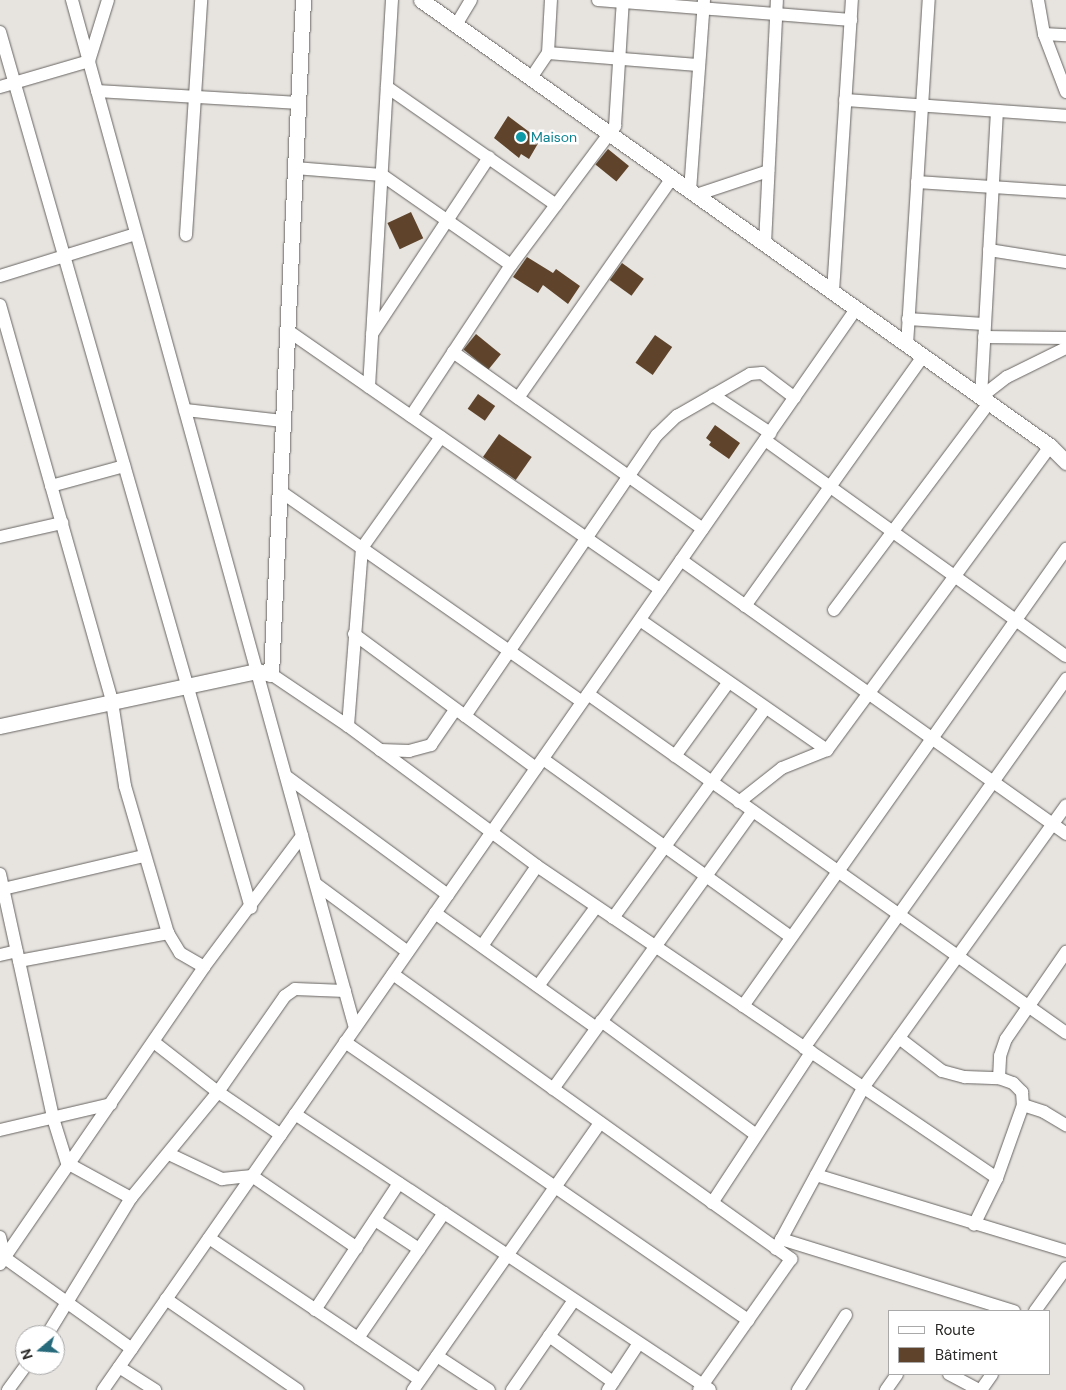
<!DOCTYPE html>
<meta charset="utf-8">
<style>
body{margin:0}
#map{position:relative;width:1066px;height:1390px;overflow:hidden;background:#e7e4e0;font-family:"DM Sans",sans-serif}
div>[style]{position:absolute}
.building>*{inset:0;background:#5f442b;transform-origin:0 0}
.roads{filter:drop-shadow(0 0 1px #686562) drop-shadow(0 0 1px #686562)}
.minor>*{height:12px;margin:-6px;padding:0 6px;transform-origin:6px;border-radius:6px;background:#fff}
.tertiary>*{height:15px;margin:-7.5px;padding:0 7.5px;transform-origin:7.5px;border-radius:7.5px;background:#fff}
.dots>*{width:14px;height:14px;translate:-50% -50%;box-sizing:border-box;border:2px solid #fff;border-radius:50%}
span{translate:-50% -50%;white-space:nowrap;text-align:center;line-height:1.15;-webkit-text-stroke:5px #fff;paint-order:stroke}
.culture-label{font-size:14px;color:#0d838f}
.left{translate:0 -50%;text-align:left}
.legend{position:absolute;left:888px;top:1310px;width:162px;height:65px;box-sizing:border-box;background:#fff;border:1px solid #a9a9a9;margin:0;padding:6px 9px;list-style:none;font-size:15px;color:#292827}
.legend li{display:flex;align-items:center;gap:10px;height:25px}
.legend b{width:25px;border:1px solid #a9a9a9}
.north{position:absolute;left:15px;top:1325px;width:50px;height:50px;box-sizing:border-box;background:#fff;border:1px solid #a9a9a9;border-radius:50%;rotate:252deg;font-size:14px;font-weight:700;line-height:20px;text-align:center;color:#292827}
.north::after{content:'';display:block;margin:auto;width:18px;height:22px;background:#266a7b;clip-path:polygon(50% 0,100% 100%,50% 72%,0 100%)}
</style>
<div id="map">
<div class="building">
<div style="clip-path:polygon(508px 116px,540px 140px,529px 159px,521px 154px,519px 158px,494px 138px)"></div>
<div style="left:608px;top:149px;width:27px;height:20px;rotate:39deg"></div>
<div style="left:411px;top:212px;width:29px;height:26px;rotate:65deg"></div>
<div style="clip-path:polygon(527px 257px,553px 273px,556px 269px,580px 286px,568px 304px,543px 285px,538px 293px,513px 277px)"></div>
<div style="left:622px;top:263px;width:27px;height:21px;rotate:36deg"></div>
<div style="left:476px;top:334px;width:32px;height:20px;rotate:39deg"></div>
<div style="left:655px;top:335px;width:21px;height:34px;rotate:35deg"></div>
<div style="left:478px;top:394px;width:21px;height:18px;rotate:35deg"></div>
<div style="clip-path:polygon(715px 425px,740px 443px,729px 459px,709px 445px,711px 442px,706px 438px)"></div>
<div style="left:499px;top:434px;width:40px;height:28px;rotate:35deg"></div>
</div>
<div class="roads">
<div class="minor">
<div style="left:72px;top:0;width:1066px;rotate:74.61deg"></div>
<div style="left:598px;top:0;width:254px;rotate:4.5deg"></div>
<div style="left:1038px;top:0;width:35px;rotate:80deg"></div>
<div style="left:1044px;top:34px;width:62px;rotate:69.2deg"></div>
<div style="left:456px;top:25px;width:29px;rotate:-59deg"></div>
<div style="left:0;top:32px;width:911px;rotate:74.01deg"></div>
<div style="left:1044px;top:34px;width:22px;rotate:3deg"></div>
<div style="left:548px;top:53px;width:150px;rotate:4.6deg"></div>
<div style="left:531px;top:78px;width:30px;rotate:-56deg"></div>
<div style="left:548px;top:53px;width:53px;rotate:-86.8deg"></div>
<div style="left:0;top:87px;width:93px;rotate:-16.3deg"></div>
<div style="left:89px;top:61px;width:64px;rotate:-72.7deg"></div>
<div style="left:387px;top:87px;width:206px;rotate:34.9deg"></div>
<div style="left:97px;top:91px;width:202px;rotate:3.4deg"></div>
<div style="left:845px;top:100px;width:222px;rotate:4.1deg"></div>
<div style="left:295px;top:168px;width:87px;rotate:4.6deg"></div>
<div style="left:382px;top:175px;width:157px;rotate:34.9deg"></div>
<div style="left:917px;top:182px;width:149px;rotate:3.8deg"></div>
<div style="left:690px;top:191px;width:192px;rotate:-85.8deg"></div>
<div style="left:696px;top:195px;width:76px;rotate:-18.4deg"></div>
<div style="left:186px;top:235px;width:235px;rotate:-86.3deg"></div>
<div style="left:765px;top:244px;width:244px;rotate:-87.2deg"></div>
<div style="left:989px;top:250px;width:78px;rotate:8.9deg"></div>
<div style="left:0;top:276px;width:142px;rotate:-17.2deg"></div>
<div style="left:833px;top:292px;width:293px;rotate:-86.3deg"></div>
<div style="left:0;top:305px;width:412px;rotate:74.2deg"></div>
<div style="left:112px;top:702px;width:85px;rotate:81.2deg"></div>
<div style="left:125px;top:786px;width:153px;rotate:73.7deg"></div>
<div style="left:168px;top:933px;width:23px;rotate:59deg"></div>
<div style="left:180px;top:953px;width:28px;rotate:30deg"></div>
<div style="left:908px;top:319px;width:76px;rotate:3.8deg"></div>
<div style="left:287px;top:330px;width:455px;rotate:34.8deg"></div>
<div style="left:372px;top:334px;width:212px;rotate:-56.5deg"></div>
<div style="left:984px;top:337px;width:82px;rotate:0.7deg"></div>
<div style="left:907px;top:345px;width:346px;rotate:-86.4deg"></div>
<div style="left:453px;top:352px;width:306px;rotate:35.3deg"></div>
<div style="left:369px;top:387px;width:388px;rotate:-86.6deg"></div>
<div style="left:713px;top:395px;width:69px;rotate:33.7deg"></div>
<div style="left:981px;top:397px;width:286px;rotate:-86.8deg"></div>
<div style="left:981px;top:397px;width:33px;rotate:-38deg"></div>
<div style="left:1007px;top:377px;width:66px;rotate:-26.2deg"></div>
<div style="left:518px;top:398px;width:269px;rotate:-55deg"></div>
<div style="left:185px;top:410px;width:99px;rotate:6.4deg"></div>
<div style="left:411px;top:416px;width:181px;rotate:-56.5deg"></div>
<div style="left:511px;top:265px;width:174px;rotate:-53.2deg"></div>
<div style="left:615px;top:126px;width:126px;rotate:-86.4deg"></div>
<div style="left:765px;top:440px;width:370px;rotate:35.7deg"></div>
<div style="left:51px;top:486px;width:76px;rotate:-15.3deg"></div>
<div style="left:280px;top:491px;width:368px;rotate:34.9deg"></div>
<div style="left:0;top:537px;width:64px;rotate:-12.7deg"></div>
<div style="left:681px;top:560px;width:473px;rotate:35.4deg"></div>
<div style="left:745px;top:606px;width:307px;rotate:-54.5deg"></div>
<div style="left:834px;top:610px;width:259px;rotate:-53.2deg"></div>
<div style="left:640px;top:620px;width:228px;rotate:34.8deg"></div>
<div style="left:354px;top:634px;width:226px;rotate:36.4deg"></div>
<div style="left:271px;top:674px;width:93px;rotate:34deg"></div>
<div style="left:348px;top:726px;width:235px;rotate:36.5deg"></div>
<div style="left:537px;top:866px;width:556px;rotate:34.15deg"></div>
<div style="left:588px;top:694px;width:586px;rotate:35.34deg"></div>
<div style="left:465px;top:716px;width:340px;rotate:-55.7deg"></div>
<div style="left:657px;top:435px;width:28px;rotate:-44deg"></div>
<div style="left:677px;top:416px;width:84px;rotate:-29.9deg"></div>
<div style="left:750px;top:374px;width:12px;rotate:-5deg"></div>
<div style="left:762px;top:373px;width:41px;rotate:37.1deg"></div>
<div style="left:348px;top:726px;width:179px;rotate:-85.5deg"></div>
<div style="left:362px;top:548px;width:136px;rotate:-54.6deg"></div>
<div style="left:380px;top:750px;width:29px;rotate:2deg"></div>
<div style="left:409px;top:751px;width:23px;rotate:-15deg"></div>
<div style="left:431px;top:745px;width:42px;rotate:-55.6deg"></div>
<div style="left:675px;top:756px;width:90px;rotate:-54deg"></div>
<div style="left:543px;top:759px;width:305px;rotate:35.7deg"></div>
<div style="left:286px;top:776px;width:201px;rotate:36.3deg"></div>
<div style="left:739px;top:802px;width:55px;rotate:-38.3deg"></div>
<div style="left:782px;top:768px;width:48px;rotate:-21.8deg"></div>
<div style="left:827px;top:750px;width:377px;rotate:-53.7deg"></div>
<div style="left:0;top:874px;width:250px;rotate:77.7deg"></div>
<div style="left:53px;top:1118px;width:47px;rotate:72.7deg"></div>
<div style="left:67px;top:1163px;width:73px;rotate:28.7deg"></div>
<div style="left:316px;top:884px;width:114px;rotate:36.5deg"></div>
<div style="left:3px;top:889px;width:145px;rotate:-13.2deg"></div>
<div style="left:435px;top:913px;width:198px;rotate:35.5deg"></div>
<div style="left:613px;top:918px;width:258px;rotate:-54deg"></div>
<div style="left:482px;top:946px;width:97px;rotate:-55.5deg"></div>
<div style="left:0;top:955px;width:17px;rotate:-13deg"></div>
<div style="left:19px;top:961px;width:152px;rotate:-10.6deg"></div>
<div style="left:393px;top:974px;width:490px;rotate:35.6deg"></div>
<div style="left:791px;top:1259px;width:160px;rotate:125.1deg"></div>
<div style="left:538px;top:986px;width:98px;rotate:-53.7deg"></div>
<div style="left:743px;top:1006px;width:560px;rotate:-54.75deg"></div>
<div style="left:601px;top:1021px;width:192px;rotate:36.3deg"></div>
<div style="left:899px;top:1038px;width:54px;rotate:37.5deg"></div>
<div style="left:942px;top:1071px;width:24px;rotate:15deg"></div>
<div style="left:965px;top:1077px;width:34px;rotate:2deg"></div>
<div style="left:999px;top:1078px;width:15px;rotate:20deg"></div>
<div style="left:1013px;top:1083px;width:13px;rotate:45deg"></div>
<div style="left:1022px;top:1092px;width:13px;rotate:86deg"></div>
<div style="left:1023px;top:1105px;width:77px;rotate:109.6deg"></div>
<div style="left:997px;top:1178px;width:52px;rotate:116.1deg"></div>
<div style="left:345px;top:1042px;width:490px;rotate:34.6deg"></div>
<div style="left:155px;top:1043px;width:80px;rotate:37.9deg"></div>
<div style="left:218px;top:1092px;width:76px;rotate:34.3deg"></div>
<div style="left:804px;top:1048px;width:453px;rotate:-54.6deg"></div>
<div style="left:999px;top:1078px;width:22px;rotate:-87deg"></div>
<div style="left:1000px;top:1056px;width:18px;rotate:-71deg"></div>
<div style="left:1006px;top:1039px;width:106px;rotate:-55.4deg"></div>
<div style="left:553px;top:1089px;width:342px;rotate:-54.3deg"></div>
<div style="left:1023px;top:1105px;width:22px;rotate:18deg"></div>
<div style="left:1044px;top:1112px;width:26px;rotate:31deg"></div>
<div style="left:295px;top:1114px;width:498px;rotate:33.6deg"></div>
<div style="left:0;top:1130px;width:114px;rotate:-13.2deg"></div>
<div style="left:169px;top:1154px;width:59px;rotate:25.3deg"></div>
<div style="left:222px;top:1179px;width:30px;rotate:-6deg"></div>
<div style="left:252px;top:1176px;width:127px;rotate:34.4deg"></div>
<div style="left:816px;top:1175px;width:261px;rotate:16.9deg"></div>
<div style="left:712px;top:1203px;width:181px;rotate:-56.7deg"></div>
<div style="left:375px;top:1220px;width:53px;rotate:33.4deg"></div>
<div style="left:0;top:1237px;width:22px;rotate:77deg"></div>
<div style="left:5px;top:1258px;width:156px;rotate:35.6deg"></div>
<div style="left:209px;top:1238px;width:254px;rotate:33.9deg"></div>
<div style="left:781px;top:1239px;width:244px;rotate:17.2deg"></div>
<div style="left:776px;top:1249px;width:183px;rotate:-61.6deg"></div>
<div style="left:863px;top:1088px;width:348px;rotate:-54.3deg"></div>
<div style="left:0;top:1264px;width:360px;rotate:-55.5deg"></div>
<div style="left:204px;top:967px;width:164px;rotate:-53.2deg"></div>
<div style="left:166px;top:1299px;width:160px;rotate:34.6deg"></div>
<div style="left:315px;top:1310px;width:152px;rotate:-56.5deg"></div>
<div style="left:1035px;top:1311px;width:53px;rotate:-54.2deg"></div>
<div style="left:47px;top:1335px;width:161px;rotate:-58.5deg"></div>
<div style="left:131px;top:1198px;width:137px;rotate:-50.6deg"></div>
<div style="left:218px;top:1092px;width:117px;rotate:-55.1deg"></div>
<div style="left:285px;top:996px;width:12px;rotate:-35deg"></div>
<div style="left:295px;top:989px;width:50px;rotate:2.3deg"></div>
<div style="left:549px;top:1336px;width:79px;rotate:35.7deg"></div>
<div style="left:358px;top:1338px;width:152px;rotate:-55.5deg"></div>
<div style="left:437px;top:1356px;width:62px;rotate:33.2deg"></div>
<div style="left:119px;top:1367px;width:43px;rotate:32.6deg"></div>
<div style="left:949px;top:1374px;width:34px;rotate:28deg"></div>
<div style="left:8px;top:1390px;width:31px;rotate:-54deg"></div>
<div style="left:103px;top:1390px;width:1317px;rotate:-55.14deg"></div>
<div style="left:413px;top:1390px;width:326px;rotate:-55deg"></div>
<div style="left:512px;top:1390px;width:109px;rotate:-55.4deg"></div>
<div style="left:608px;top:1390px;width:56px;rotate:-56.6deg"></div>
<div style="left:798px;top:1390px;width:89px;rotate:-57.4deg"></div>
<div style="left:886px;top:1390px;width:19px;rotate:-55deg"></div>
<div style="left:981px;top:1390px;width:19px;rotate:-55deg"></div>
</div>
<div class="tertiary">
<div style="left:421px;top:0;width:771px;rotate:35.34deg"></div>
<div style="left:1050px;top:446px;width:23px;rotate:45deg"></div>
<div style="left:0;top:726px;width:263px;rotate:-12.1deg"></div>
<div style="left:257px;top:671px;width:14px;rotate:12deg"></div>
<div style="left:271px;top:674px;width:675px;rotate:-87.28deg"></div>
</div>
</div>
<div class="dots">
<div style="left:521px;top:137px;background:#0f9aa8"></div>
</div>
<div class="culture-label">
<span class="left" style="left:531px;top:137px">Maison</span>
</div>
<ul class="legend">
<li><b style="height:6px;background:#fff"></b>Route</li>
<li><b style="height:14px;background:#5f442b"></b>Bâtiment</li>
</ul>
<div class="north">N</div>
</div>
